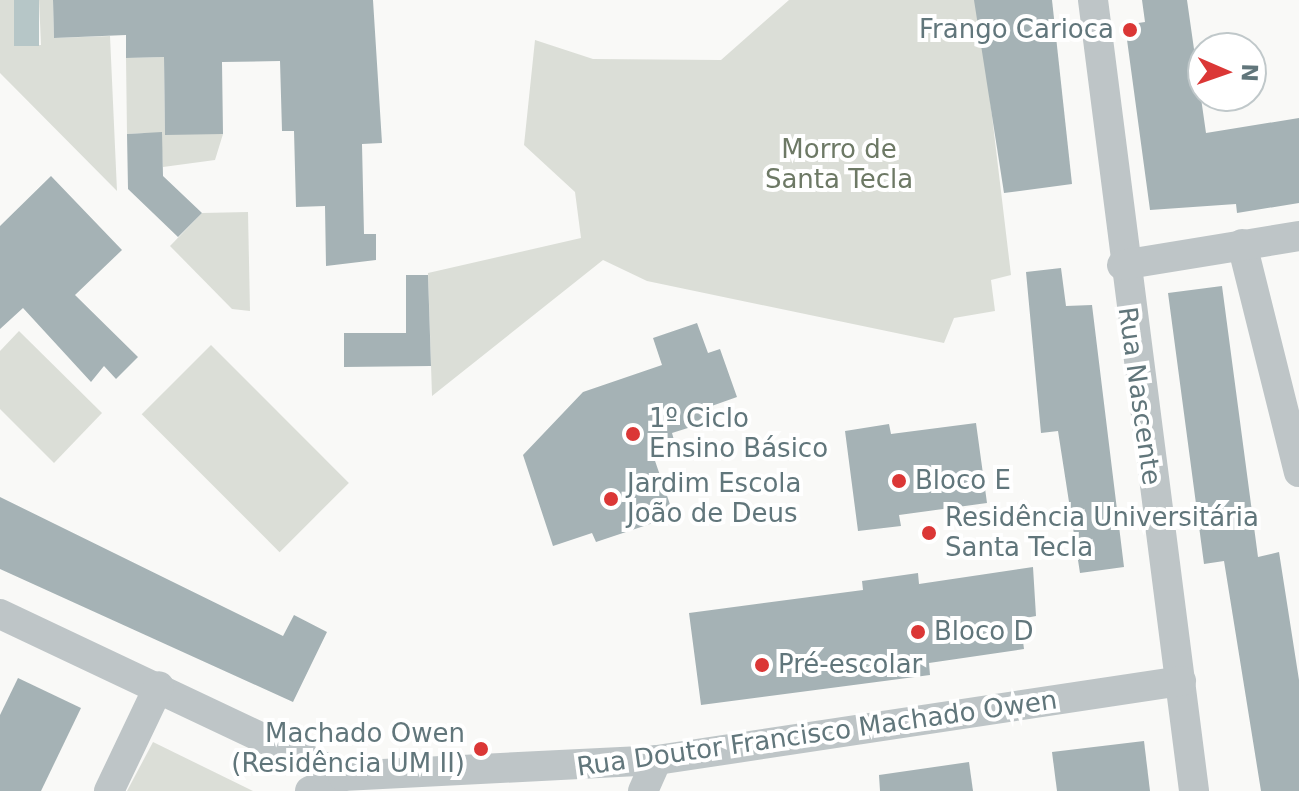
<!DOCTYPE html>
<meta charset="utf-8">
<style>
body{margin:0}
#map{position:relative;width:1299px;height:791px;overflow:hidden;background:#f9f9f7;font-family:"DejaVu Sans",sans-serif}
div>[style]{position:absolute}
.green>*{inset:0;background:#dbded7;transform-origin:0 0}
.water>*{inset:0;background:#b6c6c7;transform-origin:0 0}
.building>*{inset:0;background:#a5b2b5}
.street>*{height:30px;margin:-15px;padding:0 15px;transform-origin:15px;border-radius:15px;background:#bec5c7}
.dots>*{width:22px;height:22px;translate:-50% -50%;box-sizing:border-box;border:4px solid #fff;border-radius:50%}
span{translate:-50% -50%;white-space:nowrap;text-align:center;line-height:1.15;-webkit-text-stroke:8px #fff;paint-order:stroke}
.poi-label{font-size:26px;color:#61767b}
.right{translate:-100% -50%;text-align:right}
.left{translate:0 -50%;text-align:left}
.park-label{font-size:26px;color:#6d7965}
.street-label{font-size:26px;color:#61767b}
.north{position:absolute;left:1187px;top:32px;width:80px;height:80px;box-sizing:border-box;background:#fff;border:2px solid #c0c8ca;border-radius:50%;rotate:92deg;font-size:22px;font-weight:700;line-height:32px;text-align:center;color:#61767b}
.north::after{content:'';display:block;margin:auto;width:28px;height:36px;background:#db3736;clip-path:polygon(50% 0,100% 100%,50% 72%,0 100%)}
</style>
<div id="map">
<div class="green">
<div style="clip-path:polygon(0 0,14px 0,16px 46px,41px 45px,39px 0,53px 0,54px 38px,110px 36px,117px 191px,0 73px)"></div>
<div style="clip-path:polygon(789px 0,974px 0,979px 7px,1011px 275px,991px 280px,995px 311px,954px 318px,944px 343px,647px 281px,603px 260px,432px 396px,428px 273px,581px 238px,575px 192px,524px 145px,535px 40px,593px 59px,721px 60px)"></div>
<div style="clip-path:polygon(164px 57px,165px 134px,223px 134px,215px 160px,163px 167px,162px 151px,143px 133px,127px 134px,126px 58px)"></div>
<div style="clip-path:polygon(248px 212px,250px 311px,232px 309px,170px 246px,202px 213px)"></div>
<div style="clip-path:polygon(19px 331px,102px 413px,54px 463px,0 409px,0 351px)"></div>
<div style="left:211px;top:345px;width:195px;height:98px;rotate:45deg"></div>
<div style="clip-path:polygon(153px 742px,253px 791px,127px 791px)"></div>
</div>
<div class="water">
<div style="left:14px;top:0;width:25px;height:46px"></div>
</div>
<div class="building">
<div style="clip-path:polygon(53px 0,373px 0,382px 143px,362px 144px,364px 234px,376px 234px,376px 260px,326px 266px,325px 206px,296px 207px,294px 131px,282px 131px,280px 61px,222px 62px,223px 134px,165px 135px,164px 57px,126px 58px,126px 35px,54px 38px)"></div>
<div style="clip-path:polygon(974px 0,1052px 0,1072px 184px,1004px 193px)"></div>
<div style="clip-path:polygon(1142px 0,1187px 0,1206px 133px,1299px 118px,1299px 203px,1237px 213px,1236px 204px,1150px 210px,1125px 25px,1145px 22px)"></div>
<div style="clip-path:polygon(162px 132px,163px 176px,202px 213px,178px 237px,128px 189px,127px 134px)"></div>
<div style="clip-path:polygon(51px 176px,122px 250px,75px 295px,138px 357px,116px 379px,104px 366px,91px 382px,23px 308px,0 329px,0 226px)"></div>
<div style="clip-path:polygon(1061px 268px,1066px 306px,1092px 305px,1124px 567px,1080px 573px,1058px 431px,1041px 433px,1026px 272px)"></div>
<div style="clip-path:polygon(406px 275px,428px 275px,431px 366px,344px 367px,344px 333px,406px 333px)"></div>
<div style="clip-path:polygon(1222px 286px,1258px 557px,1279px 552px,1299px 680px,1299px 791px,1261px 791px,1224px 561px,1204px 564px,1168px 293px)"></div>
<div style="clip-path:polygon(697px 323px,708px 353px,720px 349px,737px 397px,706px 408px,710px 421px,672px 433px,676px 447px,653px 455px,674px 516px,596px 542px,592px 533px,553px 546px,523px 455px,583px 392px,662px 365px,653px 338px)"></div>
<div style="clip-path:polygon(976px 423px,987px 503px,899px 515px,901px 526px,858px 531px,845px 431px,889px 424px,891px 434px)"></div>
<div style="clip-path:polygon(0 497px,283px 636px,294px 615px,327px 632px,293px 702px,0 569px)"></div>
<div style="clip-path:polygon(1033px 567px,1036px 616px,1020px 619px,1024px 649px,929px 663px,930px 675px,701px 705px,689px 613px,863px 590px,862px 581px,918px 573px,919px 584px)"></div>
<div style="clip-path:polygon(18px 678px,81px 708px,41px 791px,0 791px,0 715px)"></div>
<div style="clip-path:polygon(1144px 741px,1150px 791px,1057px 791px,1052px 752px)"></div>
<div style="clip-path:polygon(969px 762px,973px 791px,880px 791px,879px 775px)"></div>
</div>
<div class="street">
<div style="left:1093px;top:0;width:797px;rotate:82.72deg"></div>
<div style="left:1242px;top:244px;width:235px;rotate:76deg"></div>
<div style="left:1122px;top:265px;width:179px;rotate:-9.3deg"></div>
<div style="left:0;top:614px;width:379px;rotate:25.3deg"></div>
<div style="left:109px;top:791px;width:116px;rotate:-64.5deg"></div>
<div style="left:310px;top:791px;width:36px;rotate:-24deg"></div>
<div style="left:343px;top:776px;width:314px;rotate:-2.9deg"></div>
<div style="left:657px;top:760px;width:530px;rotate:-8.57deg"></div>
<div style="left:643px;top:791px;width:34px;rotate:-66deg"></div>
</div>
<div class="dots">
<div style="left:1130px;top:30px;background:#db3736"></div>
<div style="left:633px;top:434px;background:#db3736"></div>
<div style="left:899px;top:481px;background:#db3736"></div>
<div style="left:611px;top:499px;background:#db3736"></div>
<div style="left:929px;top:533px;background:#db3736"></div>
<div style="left:918px;top:632px;background:#db3736"></div>
<div style="left:762px;top:665px;background:#db3736"></div>
<div style="left:481px;top:749px;background:#db3736"></div>
</div>
<div class="poi-label">
<span class="right" style="left:1114px;top:30px">Frango Carioca</span>
<span class="left" style="left:649px;top:434px">1º Ciclo<br>Ensino Básico</span>
<span class="left" style="left:915px;top:481px">Bloco E</span>
<span class="left" style="left:627px;top:499px">Jardim Escola<br>João de Deus</span>
<span class="left" style="left:945px;top:533px">Residência Universitária<br>Santa Tecla</span>
<span class="left" style="left:934px;top:632px">Bloco D</span>
<span class="left" style="left:778px;top:665px">Pré-escolar</span>
<span class="right" style="left:465px;top:749px">Machado Owen<br>(Residência UM II)</span>
</div>
<div class="park-label">
<span style="left:839px;top:165px">Morro de<br>Santa Tecla</span>
</div>
<div class="street-label">
<span style="left:1139px;top:396px;rotate:82deg">Rua Nascente</span>
<span style="left:817px;top:734px;rotate:-8deg">Rua Doutor Francisco Machado Owen</span>
</div>
<div class="north">N</div>
</div>
